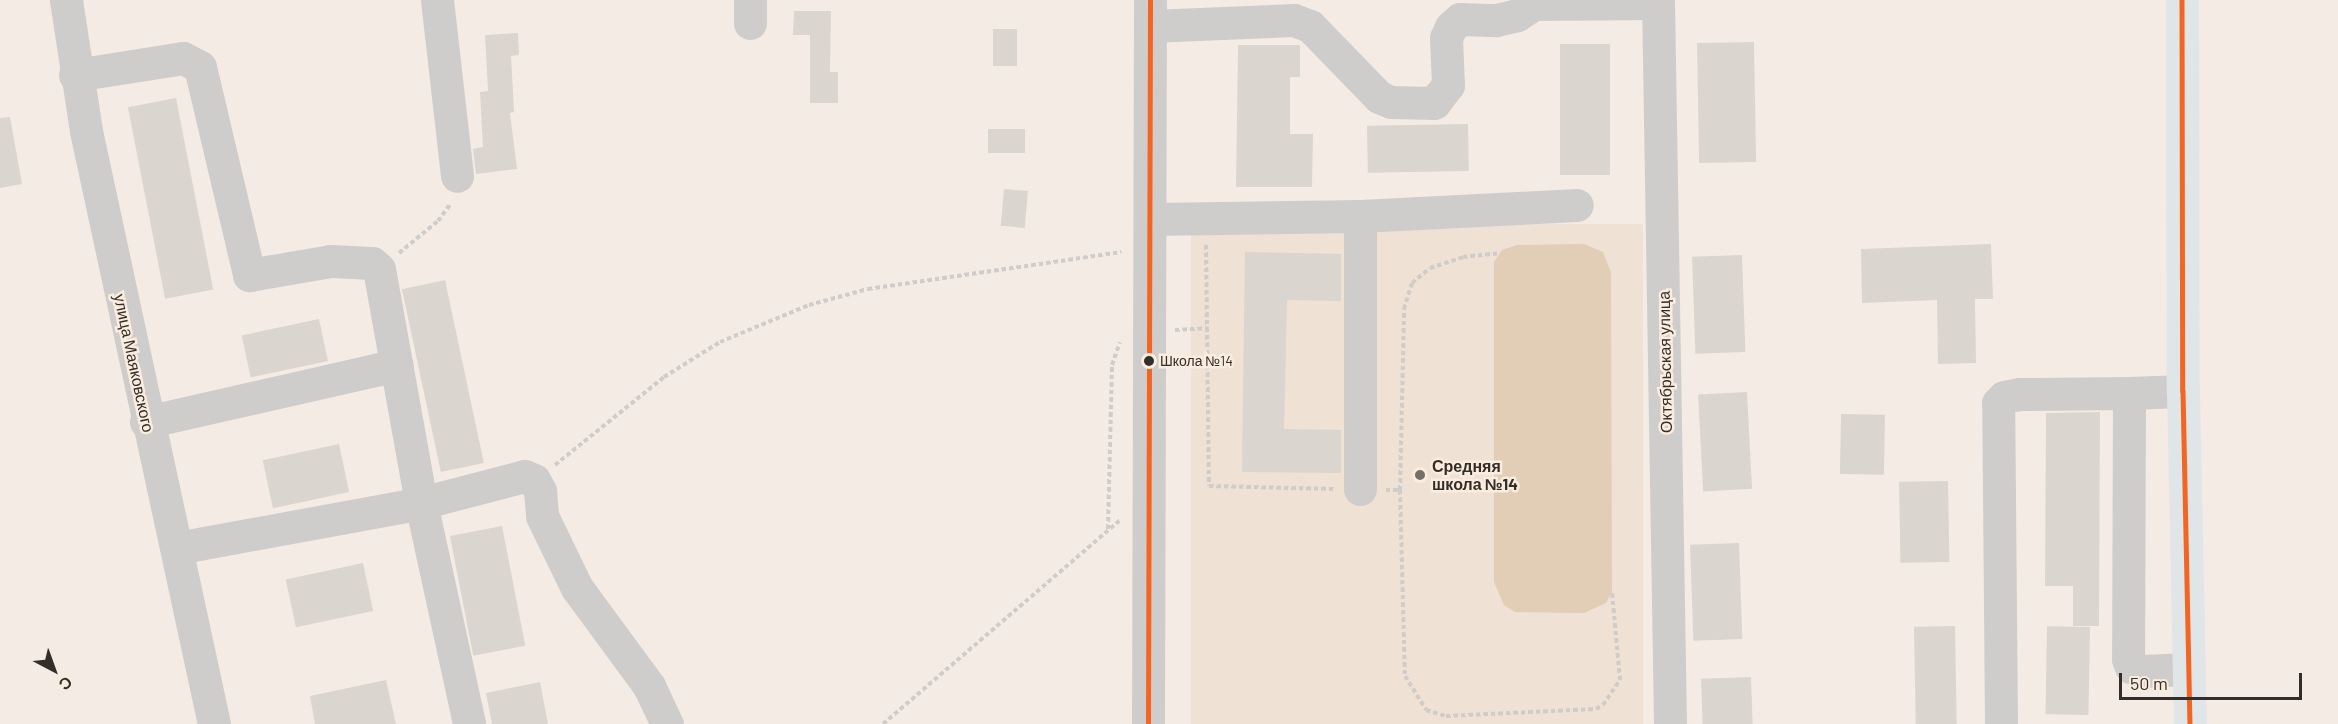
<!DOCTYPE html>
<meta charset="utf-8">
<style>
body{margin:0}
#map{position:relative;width:2338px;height:724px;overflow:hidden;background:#f4ece4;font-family:Barlow,sans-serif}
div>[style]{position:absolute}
.built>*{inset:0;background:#efe1d3;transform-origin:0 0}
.green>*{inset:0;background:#e2ceb6}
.building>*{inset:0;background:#dad5ce;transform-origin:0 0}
.path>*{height:4px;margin-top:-2px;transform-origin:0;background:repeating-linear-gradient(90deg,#d0ccca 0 4.5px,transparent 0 7.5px)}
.minor>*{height:33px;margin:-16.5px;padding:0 16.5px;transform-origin:16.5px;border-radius:16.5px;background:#cfcdcb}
.major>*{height:33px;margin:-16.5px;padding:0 16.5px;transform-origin:16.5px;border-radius:16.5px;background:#e0e6e8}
.bus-1>*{height:4.5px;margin:-2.25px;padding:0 2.25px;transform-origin:2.25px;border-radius:2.25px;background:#f26522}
.dots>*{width:16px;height:16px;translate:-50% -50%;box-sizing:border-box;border:3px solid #faecde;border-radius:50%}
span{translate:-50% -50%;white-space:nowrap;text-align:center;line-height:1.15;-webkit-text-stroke:5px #faecde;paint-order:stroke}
.bus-label{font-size:14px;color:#332e29}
.left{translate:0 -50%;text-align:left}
.street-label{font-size:16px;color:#332e29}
.poi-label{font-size:16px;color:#332e29;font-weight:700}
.north{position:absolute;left:24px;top:640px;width:60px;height:60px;-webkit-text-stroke:4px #faecde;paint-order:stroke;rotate:139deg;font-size:16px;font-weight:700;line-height:24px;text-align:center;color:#332e29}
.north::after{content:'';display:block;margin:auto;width:21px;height:27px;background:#332e29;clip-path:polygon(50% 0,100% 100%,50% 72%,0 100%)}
.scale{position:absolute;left:2119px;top:673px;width:183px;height:27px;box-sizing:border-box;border:3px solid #332e29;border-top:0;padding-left:8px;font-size:18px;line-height:21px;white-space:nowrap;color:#332e29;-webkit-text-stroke:4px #faecde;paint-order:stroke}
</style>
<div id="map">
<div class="built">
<div style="left:1643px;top:224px;width:500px;height:452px;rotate:90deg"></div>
</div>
<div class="green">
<div style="clip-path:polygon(1584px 244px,1603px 252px,1611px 273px,1612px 592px,1606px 603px,1584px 613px,1515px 612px,1504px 605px,1494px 582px,1494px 262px,1502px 250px,1517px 245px)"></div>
</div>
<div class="building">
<div style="clip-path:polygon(794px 11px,831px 11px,830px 72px,838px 72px,838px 103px,810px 103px,810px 35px,793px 35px)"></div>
<div style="left:993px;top:29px;width:24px;height:37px"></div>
<div style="clip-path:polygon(518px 33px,519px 55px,511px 56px,514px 112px,510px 113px,517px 169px,476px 174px,473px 149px,483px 147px,480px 92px,488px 91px,485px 35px)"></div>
<div style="left:1754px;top:42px;width:120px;height:57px;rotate:89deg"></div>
<div style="left:1560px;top:44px;width:50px;height:131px"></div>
<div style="clip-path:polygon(1238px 45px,1300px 45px,1300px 77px,1290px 77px,1290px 134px,1313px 134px,1312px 187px,1236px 187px)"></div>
<div style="left:176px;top:98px;width:195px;height:49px;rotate:79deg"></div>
<div style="clip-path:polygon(10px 117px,22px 184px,0 188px,0 118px)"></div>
<div style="left:1468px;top:124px;width:47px;height:101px;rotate:89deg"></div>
<div style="left:988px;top:129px;width:37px;height:24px"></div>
<div style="left:1004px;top:189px;width:24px;height:37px;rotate:5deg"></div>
<div style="clip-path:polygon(1991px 244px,1993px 299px,1975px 299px,1976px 363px,1938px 364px,1937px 300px,1862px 303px,1861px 249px)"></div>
<div style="clip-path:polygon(1245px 252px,1341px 254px,1341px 301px,1287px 300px,1284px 429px,1341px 430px,1341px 473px,1242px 472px)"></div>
<div style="left:1742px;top:255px;width:97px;height:50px;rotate:88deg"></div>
<div style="left:445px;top:280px;width:187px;height:44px;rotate:78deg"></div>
<div style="left:319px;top:319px;width:43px;height:79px;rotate:78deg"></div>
<div style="left:1747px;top:392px;width:97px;height:49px;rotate:87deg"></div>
<div style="clip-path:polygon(2100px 412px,2099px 626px,2073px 626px,2073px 586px,2045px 586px,2046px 413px)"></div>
<div style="left:1841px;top:414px;width:44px;height:60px;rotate:1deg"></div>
<div style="left:339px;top:444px;width:49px;height:78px;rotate:78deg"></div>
<div style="left:1948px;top:481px;width:81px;height:49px;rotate:89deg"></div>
<div style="left:502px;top:526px;width:122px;height:53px;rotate:79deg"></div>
<div style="left:1739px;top:543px;width:96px;height:49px;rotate:88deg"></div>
<div style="left:363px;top:563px;width:49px;height:79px;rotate:78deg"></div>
<div style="left:1955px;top:626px;width:98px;height:41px;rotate:89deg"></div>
<div style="left:2090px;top:627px;width:88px;height:43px;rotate:91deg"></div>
<div style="left:1751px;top:677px;width:47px;height:50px;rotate:88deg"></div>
<div style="clip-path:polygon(386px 680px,396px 724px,315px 724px,310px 696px)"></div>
<div style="clip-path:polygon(540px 682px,548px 724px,492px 724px,486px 693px)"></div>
</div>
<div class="path">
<div style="left:1206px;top:245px;width:241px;rotate:89.3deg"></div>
<div style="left:1209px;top:486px;width:125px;rotate:1.4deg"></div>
<div style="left:399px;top:253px;width:50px;rotate:-39.4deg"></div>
<div style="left:438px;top:221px;width:22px;rotate:-54deg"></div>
<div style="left:1175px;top:330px;width:33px;rotate:-3deg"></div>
<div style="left:555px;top:465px;width:140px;rotate:-38.9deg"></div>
<div style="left:664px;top:377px;width:66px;rotate:-32deg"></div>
<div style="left:720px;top:342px;width:96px;rotate:-22.6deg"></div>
<div style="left:809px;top:305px;width:61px;rotate:-15.2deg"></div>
<div style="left:868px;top:289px;width:256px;rotate:-8.3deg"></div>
<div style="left:1386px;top:490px;width:14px"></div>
<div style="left:1400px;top:490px;width:186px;rotate:88.5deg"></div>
<div style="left:1405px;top:676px;width:40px;rotate:58deg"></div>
<div style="left:1426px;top:710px;width:21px;rotate:17deg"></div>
<div style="left:1446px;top:716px;width:150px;rotate:-2.7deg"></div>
<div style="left:1596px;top:709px;width:8px;rotate:-30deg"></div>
<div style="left:1603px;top:705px;width:30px;rotate:-56deg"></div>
<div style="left:1620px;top:680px;width:88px;rotate:-95.2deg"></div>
<div style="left:1400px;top:490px;width:181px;rotate:-88.7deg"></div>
<div style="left:1404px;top:309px;width:27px;rotate:-73deg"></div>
<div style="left:1412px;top:283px;width:23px;rotate:-40deg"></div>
<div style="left:1430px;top:268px;width:35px;rotate:-18deg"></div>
<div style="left:1463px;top:257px;width:36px;rotate:-6deg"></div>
<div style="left:1108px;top:529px;width:164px;rotate:-88.6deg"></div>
<div style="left:1112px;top:365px;width:24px;rotate:-71deg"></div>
<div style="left:883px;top:724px;width:314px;rotate:-40.7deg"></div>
</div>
<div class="minor">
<div style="left:66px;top:0;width:133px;rotate:81.3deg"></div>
<div style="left:86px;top:131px;width:607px;rotate:77.82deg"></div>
<div style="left:437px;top:0;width:177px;rotate:83.5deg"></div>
<div style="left:750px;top:0;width:23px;rotate:90deg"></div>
<div style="left:1658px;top:0;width:724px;rotate:89.05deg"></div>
<div style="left:1534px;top:4px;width:124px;rotate:-0.5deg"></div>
<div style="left:1150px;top:26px;width:144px;rotate:-2.4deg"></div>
<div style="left:1294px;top:20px;width:17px;rotate:21deg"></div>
<div style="left:1310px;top:26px;width:99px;rotate:45.8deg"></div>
<div style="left:1379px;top:97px;width:13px;rotate:23deg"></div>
<div style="left:1391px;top:102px;width:43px;rotate:1.3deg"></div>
<div style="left:1434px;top:103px;width:23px;rotate:-52deg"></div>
<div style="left:1448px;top:85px;width:47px;rotate:-92.4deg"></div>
<div style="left:1446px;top:38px;width:12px;rotate:-66deg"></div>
<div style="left:1451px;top:27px;width:12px;rotate:-42deg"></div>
<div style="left:1460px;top:19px;width:36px;rotate:2deg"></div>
<div style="left:1496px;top:20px;width:22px;rotate:-13deg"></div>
<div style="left:1517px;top:15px;width:20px;rotate:-33deg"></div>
<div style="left:1534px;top:4px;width:4px;rotate:-90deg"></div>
<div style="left:75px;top:75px;width:109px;rotate:-8.9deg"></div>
<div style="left:183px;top:58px;width:19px;rotate:28deg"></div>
<div style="left:200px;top:67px;width:214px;rotate:76.7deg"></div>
<div style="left:249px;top:275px;width:83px;rotate:-9.7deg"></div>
<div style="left:331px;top:261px;width:41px;rotate:2.8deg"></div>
<div style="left:372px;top:263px;width:9px;rotate:41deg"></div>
<div style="left:379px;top:269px;width:238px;rotate:79.8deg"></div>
<div style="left:421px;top:503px;width:226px;rotate:77.7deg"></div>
<div style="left:1360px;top:216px;width:273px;rotate:90deg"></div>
<div style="left:1152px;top:219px;width:208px;rotate:-0.8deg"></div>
<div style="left:1360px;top:216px;width:217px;rotate:-2.9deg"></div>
<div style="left:2183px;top:391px;width:54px;rotate:177.9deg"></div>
<div style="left:2129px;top:393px;width:266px;rotate:90.2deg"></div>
<div style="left:2128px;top:659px;width:9px;rotate:69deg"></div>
<div style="left:2131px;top:667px;width:12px;rotate:20deg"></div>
<div style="left:2142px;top:671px;width:46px;rotate:-2.5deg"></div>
<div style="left:146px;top:422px;width:257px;rotate:-12.8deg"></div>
<div style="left:177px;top:548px;width:248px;rotate:-10.4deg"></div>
<div style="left:421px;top:503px;width:107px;rotate:-14.6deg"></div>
<div style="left:525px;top:476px;width:10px;rotate:24deg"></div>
<div style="left:534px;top:480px;width:13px;rotate:61deg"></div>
<div style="left:540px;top:491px;width:25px;rotate:85deg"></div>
<div style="left:542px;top:516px;width:80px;rotate:64.1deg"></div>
<div style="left:577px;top:588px;width:122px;rotate:53.7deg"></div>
<div style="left:649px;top:686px;width:42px;rotate:64.7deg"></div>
<div style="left:1148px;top:724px;width:724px;rotate:-89.84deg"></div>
<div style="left:2001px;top:724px;width:321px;rotate:-90.5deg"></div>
<div style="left:1998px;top:403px;width:8px;rotate:-45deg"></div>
<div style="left:2004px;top:397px;width:16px;rotate:-11deg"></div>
<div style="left:2020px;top:394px;width:109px;rotate:-0.5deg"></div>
</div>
<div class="major">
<div style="left:2182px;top:0;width:391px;rotate:89.9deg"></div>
<div style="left:2183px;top:391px;width:333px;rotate:88.8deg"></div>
</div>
<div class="bus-1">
<div style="left:2182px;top:0;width:391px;rotate:89.9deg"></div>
<div style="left:2183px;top:391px;width:333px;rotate:88.8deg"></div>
<div style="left:1148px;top:724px;width:724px;rotate:-89.84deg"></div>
</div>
<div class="dots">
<div style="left:1149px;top:361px;background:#332e29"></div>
<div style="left:1420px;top:475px;background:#77706a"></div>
</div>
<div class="bus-label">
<span class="left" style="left:1160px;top:361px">Школа №14</span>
</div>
<div class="street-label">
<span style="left:1665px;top:362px;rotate:-91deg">Октябрьская улица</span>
<span style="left:134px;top:363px;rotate:78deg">улица Маяковского</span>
</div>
<div class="poi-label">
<span class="left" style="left:1432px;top:475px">Средняя<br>школа №14</span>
</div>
<div class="north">С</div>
<div class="scale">50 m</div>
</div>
